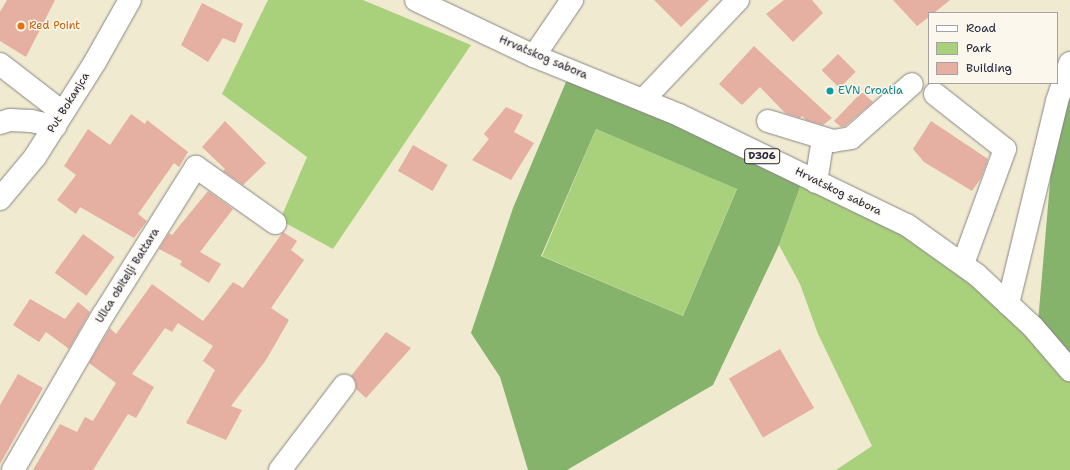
<!DOCTYPE html>
<style>
body{margin:0}
#map{position:relative;width:1070px;height:470px;overflow:hidden;background:#f0ead0;font-family:"Shantell Sans",sans-serif}
div>[style]{position:absolute}
.green>*{inset:0;background:#a9d17c;transform-origin:0 0}
.forest>*{inset:0;background:#86b36c}
.building>*{inset:0;background:#e5afa2;transform-origin:0 0}
.roads{filter:drop-shadow(0 0 1px #898686) drop-shadow(0 0 1px #898686)}
.minor>*{height:22px;margin:-11px;padding:0 11px;transform-origin:11px;border-radius:11px;background:#fff}
.major>*{height:22px;margin:-11px;padding:0 11px;transform-origin:11px;border-radius:11px;background:#fff}
.dots>*{width:11px;height:11px;translate:-50% -50%;box-sizing:border-box;border:2px solid #fbf7ec;border-radius:50%}
span{translate:-50% -50%;white-space:nowrap;text-align:center;line-height:1.15;-webkit-text-stroke:3px #fbf7ec;paint-order:stroke}
.shield-label span{padding:1px 3px;background:#fbf7ec;border:1px solid;border-radius:3px;-webkit-text-stroke-width:0}
.shield-label{font-size:10px;color:#22223b;font-weight:700}
.food-label{font-size:11px;color:#c56008}
.left{translate:0 -50%;text-align:left}
.street-label{font-size:11px;color:#22223b}
.culture-label{font-size:11px;color:#0d838f}
.legend{position:absolute;left:928px;top:12px;width:130px;height:72px;box-sizing:border-box;background:#fbf7ec;border:1px solid #a4a2a5;margin:0;padding:5px 7px;list-style:none;font-size:12px;color:#22223b}
.legend li{display:flex;align-items:center;gap:8px;height:20px}
.legend b{width:20px;border:1px solid #a4a2a5}
</style>
<div id="map">
<div class="green">
<div style="clip-path:polygon(268px 0,363px 0,471px 45px,333px 249px,280px 220px,307px 157px,222px 94px)"></div>
<div style="left:596px;top:129px;width:153px;height:138px;rotate:23deg"></div>
<div style="clip-path:polygon(804px 176px,907px 225px,1070px 357px,1070px 470px,836px 470px,872px 446px,818px 334px,800px 284px,779px 245px)"></div>
</div>
<div class="forest">
<div style="clip-path:polygon(evenodd,571px 70px,804px 176px,779px 245px,713px 385px,567px 470px,528px 470px,500px 377px,471px 333px,513px 208px,571px 70px,596px 129px,737px 189px,683px 316px,541px 256px,596px 129px)"></div>
<div style="clip-path:polygon(1070px 83px,1070px 357px,1038px 322px,1057px 101px)"></div>
</div>
<div class="building">
<div style="clip-path:polygon(7px 0,55px 0,26px 57px,0 41px,0 12px)"></div>
<div style="clip-path:polygon(654px 0,709px 0,681px 27px)"></div>
<div style="clip-path:polygon(784px 0,812px 0,823px 13px,793px 42px,766px 14px)"></div>
<div style="clip-path:polygon(893px 0,950px 0,934px 13px,929px 13px,929px 17px,917px 26px)"></div>
<div style="clip-path:polygon(202px 3px,243px 24px,235px 43px,223px 38px,208px 62px,181px 45px)"></div>
<div style="clip-path:polygon(754px 46px,771px 62px,832px 118px,823px 125px,806px 120px,802px 116px,800px 118px,785px 113px,760px 87px,742px 105px,719px 84px)"></div>
<div style="left:838px;top:54px;width:25px;height:23px;rotate:45deg"></div>
<div style="clip-path:polygon(862px 92px,873px 102px,845px 126px,841px 127px,834px 121px)"></div>
<div style="clip-path:polygon(506px 107px,523px 115px,514px 132px,534px 143px,511px 180px,472px 160px,489px 139px,484px 134px)"></div>
<div style="clip-path:polygon(131px 114px,145px 124px,147px 120px,188px 152px,179px 167px,174px 163px,138px 214px,147px 221px,134px 238px,80px 207px,76px 214px,57px 200px,76px 175px,64px 166px,88px 129px,110px 145px)"></div>
<div style="clip-path:polygon(225px 121px,266px 163px,243px 185px,223px 171px,225px 169px,202px 147px)"></div>
<div style="clip-path:polygon(931px 121px,988px 159px,981px 178px,972px 191px,924px 162px,913px 149px)"></div>
<div style="left:413px;top:145px;width:40px;height:30px;rotate:30deg"></div>
<div style="clip-path:polygon(208px 191px,233px 209px,200px 252px,221px 264px,209px 283px,180px 265px,182px 261px,159px 249px,169px 233px,172px 235px)"></div>
<div style="clip-path:polygon(283px 232px,297px 241px,291px 250px,304px 260px,271px 308px,289px 320px,266px 360px,231px 406px,242px 410px,226px 440px,186px 423px,215px 370px,203px 361px,213px 346px,178px 323px,172px 332px,165px 328px,132px 374px,154px 387px,136px 418px,128px 414px,93px 470px,33px 470px,60px 424px,77px 432px,85px 417px,93px 421px,116px 383px,89px 363px,110px 328px,116px 334px,152px 284px,203px 321px,233px 282px,243px 288px)"></div>
<div style="left:83px;top:234px;width:39px;height:48px;rotate:36deg"></div>
<div style="clip-path:polygon(30px 299px,65px 319px,78px 302px,90px 312px,69px 349px,46px 332px,39px 342px,13px 325px)"></div>
<div style="clip-path:polygon(386px 332px,411px 348px,366px 398px,356px 389px,356px 382px,351px 376px)"></div>
<div style="left:780px;top:349px;width:68px;height:59px;rotate:60deg"></div>
<div style="clip-path:polygon(18px 374px,43px 388px,0 464px,0 405px)"></div>
</div>
<div class="roads">
<div class="minor">
<div style="left:534px;top:56px;width:68px;rotate:-55.8deg"></div>
<div style="left:0;top:64px;width:78px;rotate:37.7deg"></div>
<div style="left:935px;top:94px;width:89px;rotate:38.2deg"></div>
<div style="left:1005px;top:149px;width:122px;rotate:110.1deg"></div>
<div style="left:643px;top:100px;width:138px;rotate:-46.5deg"></div>
<div style="left:768px;top:121px;width:68px;rotate:17.1deg"></div>
<div style="left:833px;top:141px;width:18px;rotate:-9deg"></div>
<div style="left:851px;top:138px;width:81px;rotate:-41.5deg"></div>
<div style="left:0;top:123px;width:10px;rotate:-17deg"></div>
<div style="left:10px;top:120px;width:21px;rotate:3deg"></div>
<div style="left:31px;top:121px;width:25px;rotate:12deg"></div>
<div style="left:816px;top:182px;width:44px;rotate:-80.8deg"></div>
<div style="left:1008px;top:304px;width:209px;rotate:-76.4deg"></div>
<div style="left:1057px;top:101px;width:40px;rotate:-71.1deg"></div>
<div style="left:13px;top:470px;width:179px;rotate:-59.9deg"></div>
<div style="left:103px;top:315px;width:175px;rotate:-57.9deg"></div>
<div style="left:196px;top:167px;width:97px;rotate:35.3deg"></div>
<div style="left:280px;top:470px;width:106px;rotate:-52.7deg"></div>
</div>
<div class="major">
<div style="left:416px;top:0;width:131px;rotate:25.4deg"></div>
<div style="left:534px;top:56px;width:157px;rotate:22.1deg"></div>
<div style="left:679px;top:115px;width:253px;rotate:25.8deg"></div>
<div style="left:907px;top:225px;width:86px;rotate:35.5deg"></div>
<div style="left:977px;top:275px;width:76px;rotate:42.9deg"></div>
<div style="left:1033px;top:327px;width:57px;rotate:49.3deg"></div>
<div style="left:0;top:199px;width:55px;rotate:-50.2deg"></div>
<div style="left:35px;top:157px;width:112px;rotate:-57.7deg"></div>
<div style="left:95px;top:62px;width:71px;rotate:-60.6deg"></div>
</div>
</div>
<div class="dots">
<div style="left:21px;top:26px;background:#e8710a"></div>
<div style="left:830px;top:91px;background:#0f9aa8"></div>
</div>
<div class="shield-label">
<span style="left:762px;top:156px">D306</span>
</div>
<div class="food-label">
<span class="left" style="left:29px;top:26px">Red Point</span>
</div>
<div class="street-label">
<span style="left:543px;top:58px;rotate:23deg">Hrvatskog sabora</span>
<span style="left:69px;top:103px;rotate:-58deg">Put Bokanjca</span>
<span style="left:838px;top:192px;rotate:26deg">Hrvatskog sabora</span>
<span style="left:128px;top:276px;rotate:-58deg">Ulica obitelji Battara</span>
</div>
<div class="culture-label">
<span class="left" style="left:838px;top:91px">EVN Croatia</span>
</div>
<ul class="legend">
<li><b style="height:5px;background:#fff"></b>Road</li>
<li><b style="height:11px;background:#a9d17c"></b>Park</li>
<li><b style="height:11px;background:#e5afa2"></b>Building</li>
</ul>
</div>
